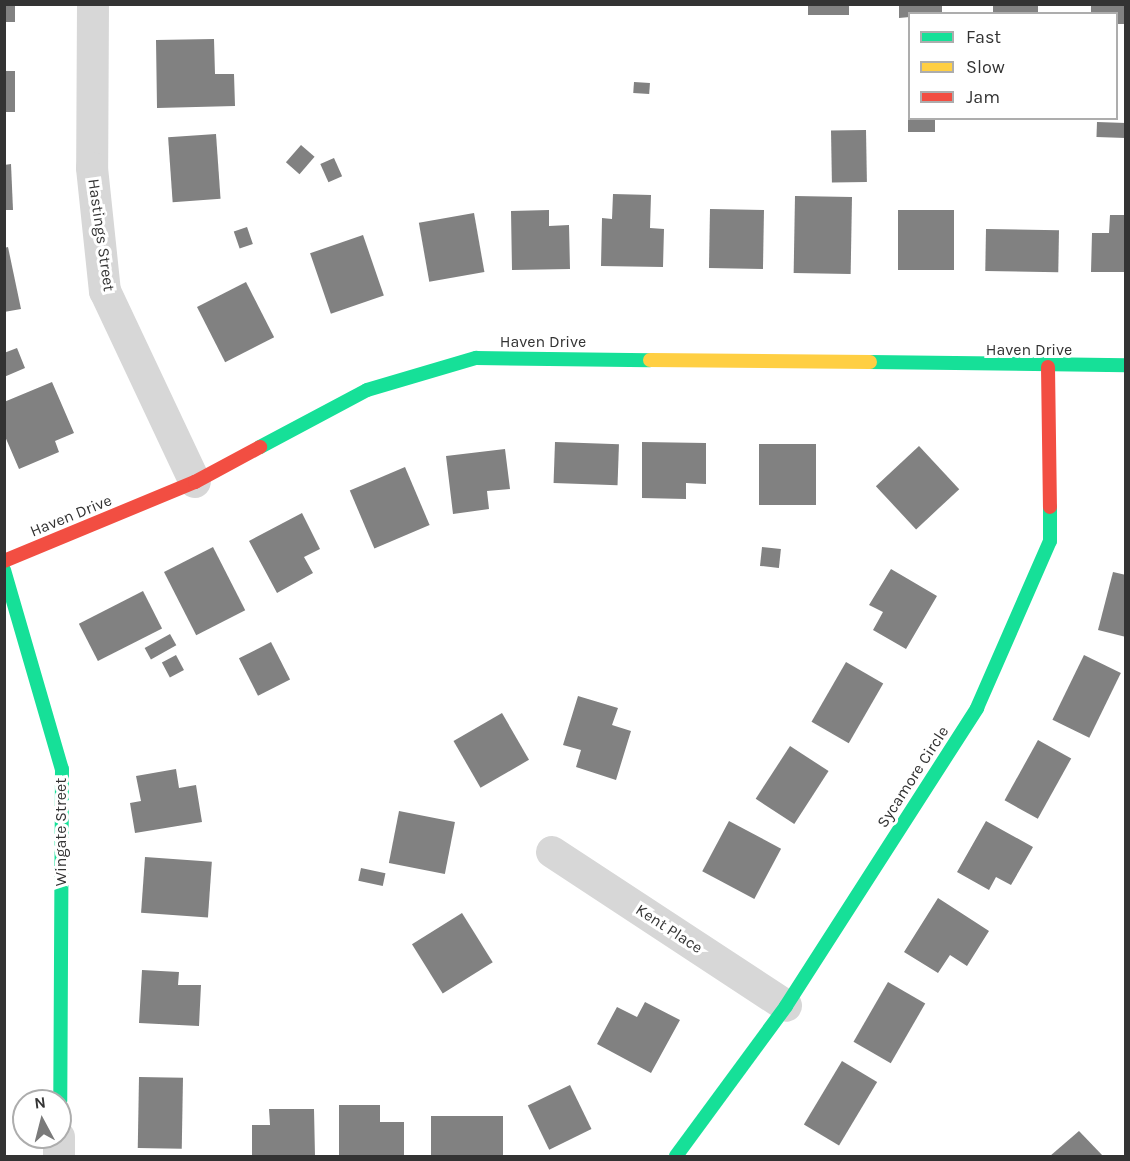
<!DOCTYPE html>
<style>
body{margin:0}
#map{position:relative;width:1130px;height:1161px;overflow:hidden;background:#fff;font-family:Karla,sans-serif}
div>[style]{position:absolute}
.building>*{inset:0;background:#818181;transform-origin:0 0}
.street>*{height:32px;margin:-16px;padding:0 16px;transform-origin:16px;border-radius:16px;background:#d7d7d7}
.fast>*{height:14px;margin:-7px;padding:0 7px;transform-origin:7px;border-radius:7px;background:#16e098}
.slow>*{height:14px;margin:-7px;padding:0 7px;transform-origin:7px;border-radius:7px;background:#ffcf43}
.jam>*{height:14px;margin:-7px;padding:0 7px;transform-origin:7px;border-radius:7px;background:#f24e42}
span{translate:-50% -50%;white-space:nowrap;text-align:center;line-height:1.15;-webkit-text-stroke:6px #fff;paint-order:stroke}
.street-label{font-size:16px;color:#333}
.frame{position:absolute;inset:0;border:6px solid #333;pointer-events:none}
.legend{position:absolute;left:908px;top:12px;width:210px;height:108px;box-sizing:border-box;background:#fff;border:2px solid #adadad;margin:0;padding:8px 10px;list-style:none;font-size:18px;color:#333}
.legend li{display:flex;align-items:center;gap:12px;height:30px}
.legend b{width:30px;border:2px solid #adadad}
.north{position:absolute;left:12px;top:1089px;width:60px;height:60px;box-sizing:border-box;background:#fff;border:2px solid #adadad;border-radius:50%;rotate:353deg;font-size:16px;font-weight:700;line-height:24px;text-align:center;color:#333}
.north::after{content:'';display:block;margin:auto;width:21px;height:27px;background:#7a7a7a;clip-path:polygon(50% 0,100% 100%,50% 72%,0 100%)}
</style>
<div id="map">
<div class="building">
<div style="left:4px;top:4px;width:11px;height:18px"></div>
<div style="left:808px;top:4px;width:41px;height:11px"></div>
<div style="clip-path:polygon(899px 4px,942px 4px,942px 14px,899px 18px)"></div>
<div style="left:993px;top:4px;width:45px;height:10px"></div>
<div style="clip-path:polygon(1091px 4px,1126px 4px,1126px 24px,1116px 24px,1116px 14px,1091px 14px)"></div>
<div style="clip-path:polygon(214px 39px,215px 74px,234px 74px,235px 106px,157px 108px,156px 40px)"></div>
<div style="left:4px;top:71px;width:11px;height:41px"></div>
<div style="left:634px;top:82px;width:16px;height:11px;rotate:4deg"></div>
<div style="left:935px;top:119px;width:13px;height:27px;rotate:90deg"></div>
<div style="left:1097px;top:122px;width:29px;height:15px;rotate:2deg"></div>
<div style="left:866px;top:130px;width:52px;height:35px;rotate:89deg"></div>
<div style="left:216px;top:134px;width:65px;height:48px;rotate:86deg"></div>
<div style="left:301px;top:145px;width:18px;height:23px;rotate:41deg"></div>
<div style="left:334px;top:158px;width:20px;height:15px;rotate:66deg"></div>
<div style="clip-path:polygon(11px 164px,13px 210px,4px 210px,4px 165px)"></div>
<div style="clip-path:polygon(613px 194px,651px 195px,650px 228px,664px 229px,663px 267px,601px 266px,602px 218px,612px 219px)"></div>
<div style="left:795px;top:196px;width:57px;height:77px;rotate:1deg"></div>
<div style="left:710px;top:209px;width:54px;height:59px;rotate:1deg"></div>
<div style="clip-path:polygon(549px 210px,549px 226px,569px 225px,570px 269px,512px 270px,511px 211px)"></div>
<div style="left:954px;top:210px;width:60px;height:56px;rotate:90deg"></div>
<div style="left:474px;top:213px;width:60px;height:56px;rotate:80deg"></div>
<div style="clip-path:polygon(1110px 215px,1126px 215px,1126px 272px,1091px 272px,1092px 233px,1109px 233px)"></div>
<div style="left:247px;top:227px;width:18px;height:14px;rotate:71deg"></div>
<div style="left:986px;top:229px;width:73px;height:42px;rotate:1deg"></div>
<div style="left:363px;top:235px;width:64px;height:56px;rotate:71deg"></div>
<div style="clip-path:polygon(8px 247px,21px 309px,4px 312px,4px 248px)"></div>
<div style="left:246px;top:282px;width:62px;height:55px;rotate:63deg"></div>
<div style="clip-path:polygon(17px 348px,25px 368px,4px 377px,4px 353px)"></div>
<div style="clip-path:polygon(52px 382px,74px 433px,55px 441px,59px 452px,19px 469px,4px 434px,4px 402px)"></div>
<div style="left:555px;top:442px;width:64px;height:41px;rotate:2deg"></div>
<div style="clip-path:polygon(642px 442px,706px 443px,706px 484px,686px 483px,686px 499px,642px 498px)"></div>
<div style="left:759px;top:444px;width:57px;height:61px"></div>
<div style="left:919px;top:446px;width:59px;height:59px;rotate:47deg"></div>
<div style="clip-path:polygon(505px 449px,510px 489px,487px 491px,489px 509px,453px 514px,446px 456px)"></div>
<div style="left:405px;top:467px;width:63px;height:60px;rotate:67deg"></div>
<div style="clip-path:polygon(302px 513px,320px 549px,304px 557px,313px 573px,277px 593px,249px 541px)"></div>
<div style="left:213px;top:547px;width:71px;height:55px;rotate:63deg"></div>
<div style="left:762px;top:547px;width:19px;height:19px;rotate:6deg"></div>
<div style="clip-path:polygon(891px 569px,937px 596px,906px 649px,873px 630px,883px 612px,869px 605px)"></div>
<div style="clip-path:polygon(1113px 572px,1126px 575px,1126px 637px,1098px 630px)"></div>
<div style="left:143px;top:591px;width:42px;height:72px;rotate:63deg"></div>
<div style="left:170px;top:634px;width:13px;height:29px;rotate:61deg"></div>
<div style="left:271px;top:642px;width:42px;height:36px;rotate:63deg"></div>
<div style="left:176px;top:655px;width:17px;height:16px;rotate:62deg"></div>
<div style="left:1084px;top:655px;width:41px;height:72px;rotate:26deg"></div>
<div style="left:846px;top:662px;width:43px;height:69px;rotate:30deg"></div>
<div style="clip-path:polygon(578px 696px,618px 708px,612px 725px,631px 731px,616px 780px,576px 767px,581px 750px,563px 745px)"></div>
<div style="left:502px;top:713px;width:54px;height:56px;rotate:60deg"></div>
<div style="left:1038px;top:740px;width:38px;height:69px;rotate:29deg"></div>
<div style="left:790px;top:746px;width:46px;height:63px;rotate:33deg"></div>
<div style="clip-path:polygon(176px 769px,179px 788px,196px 785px,202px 822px,135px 833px,130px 803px,141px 801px,136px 776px)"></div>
<div style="left:399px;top:811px;width:57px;height:53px;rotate:11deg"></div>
<div style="left:729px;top:821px;width:59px;height:57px;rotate:28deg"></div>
<div style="clip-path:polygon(986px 821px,1033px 847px,1011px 885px,996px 877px,989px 890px,957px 872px)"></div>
<div style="left:145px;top:857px;width:67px;height:56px;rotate:4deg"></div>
<div style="left:361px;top:868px;width:25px;height:13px;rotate:12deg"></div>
<div style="clip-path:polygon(938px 898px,989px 931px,967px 966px,950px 955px,938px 973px,904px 952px)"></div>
<div style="left:462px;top:913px;width:58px;height:59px;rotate:58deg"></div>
<div style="clip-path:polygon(142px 970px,179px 972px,178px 985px,201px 985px,199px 1026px,139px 1023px)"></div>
<div style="left:888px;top:982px;width:43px;height:69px;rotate:30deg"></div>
<div style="clip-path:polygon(645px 1002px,680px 1020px,651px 1073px,597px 1044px,617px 1007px,637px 1017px)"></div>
<div style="left:842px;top:1061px;width:41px;height:74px;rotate:31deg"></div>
<div style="left:139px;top:1077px;width:44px;height:71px;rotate:1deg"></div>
<div style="left:570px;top:1085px;width:49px;height:47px;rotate:64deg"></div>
<div style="clip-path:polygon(339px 1105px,380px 1105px,380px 1122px,404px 1122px,404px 1156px,339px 1156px)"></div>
<div style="clip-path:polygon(269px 1109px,314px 1109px,315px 1156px,252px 1156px,252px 1125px,270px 1125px)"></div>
<div style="left:503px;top:1116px;width:40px;height:72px;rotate:90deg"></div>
<div style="clip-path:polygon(1079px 1131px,1103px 1156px,1050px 1156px)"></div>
</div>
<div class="street">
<div style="left:93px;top:4px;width:164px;rotate:90.3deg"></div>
<div style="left:92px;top:168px;width:124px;rotate:84deg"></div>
<div style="left:105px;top:291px;width:211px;rotate:64.8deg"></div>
<div style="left:552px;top:852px;width:280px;rotate:33.3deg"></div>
<div style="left:59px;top:1156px;width:19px;rotate:-90deg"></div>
</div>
<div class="fast">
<div style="left:870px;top:362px;width:256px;rotate:0.7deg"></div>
<div style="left:260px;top:447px;width:121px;rotate:-28deg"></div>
<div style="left:367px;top:390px;width:114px;rotate:-16.4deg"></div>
<div style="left:476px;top:358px;width:174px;rotate:0.7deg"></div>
<div style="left:4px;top:570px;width:207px;rotate:73.8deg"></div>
<div style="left:62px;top:769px;width:332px;rotate:90.3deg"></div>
<div style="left:676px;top:1156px;width:186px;rotate:-53.7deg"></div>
<div style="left:786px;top:1006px;width:354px;rotate:-57.3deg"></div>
<div style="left:977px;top:708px;width:182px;rotate:-66.4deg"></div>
<div style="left:1050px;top:541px;width:34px;rotate:-90deg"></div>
</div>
<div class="slow">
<div style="left:650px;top:360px;width:220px;rotate:0.5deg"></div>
</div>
<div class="jam">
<div style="left:1048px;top:367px;width:140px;rotate:89.2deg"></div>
<div style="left:4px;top:561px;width:207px;rotate:-22.5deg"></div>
<div style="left:195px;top:482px;width:74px;rotate:-28.3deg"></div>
</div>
<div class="street-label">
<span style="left:101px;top:235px;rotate:82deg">Hastings Street</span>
<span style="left:543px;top:342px">Haven Drive</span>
<span style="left:1029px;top:350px">Haven Drive</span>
<span style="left:71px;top:516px;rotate:-22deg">Haven Drive</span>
<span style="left:913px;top:777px;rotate:-57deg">Sycamore Circle</span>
<span style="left:61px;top:832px;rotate:-90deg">Wingate Street</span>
<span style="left:669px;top:929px;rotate:33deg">Kent Place</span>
</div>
<div class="frame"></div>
<ul class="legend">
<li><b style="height:8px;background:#16e098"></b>Fast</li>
<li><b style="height:8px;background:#ffcf43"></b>Slow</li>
<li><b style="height:8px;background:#f24e42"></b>Jam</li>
</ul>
<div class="north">N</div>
</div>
